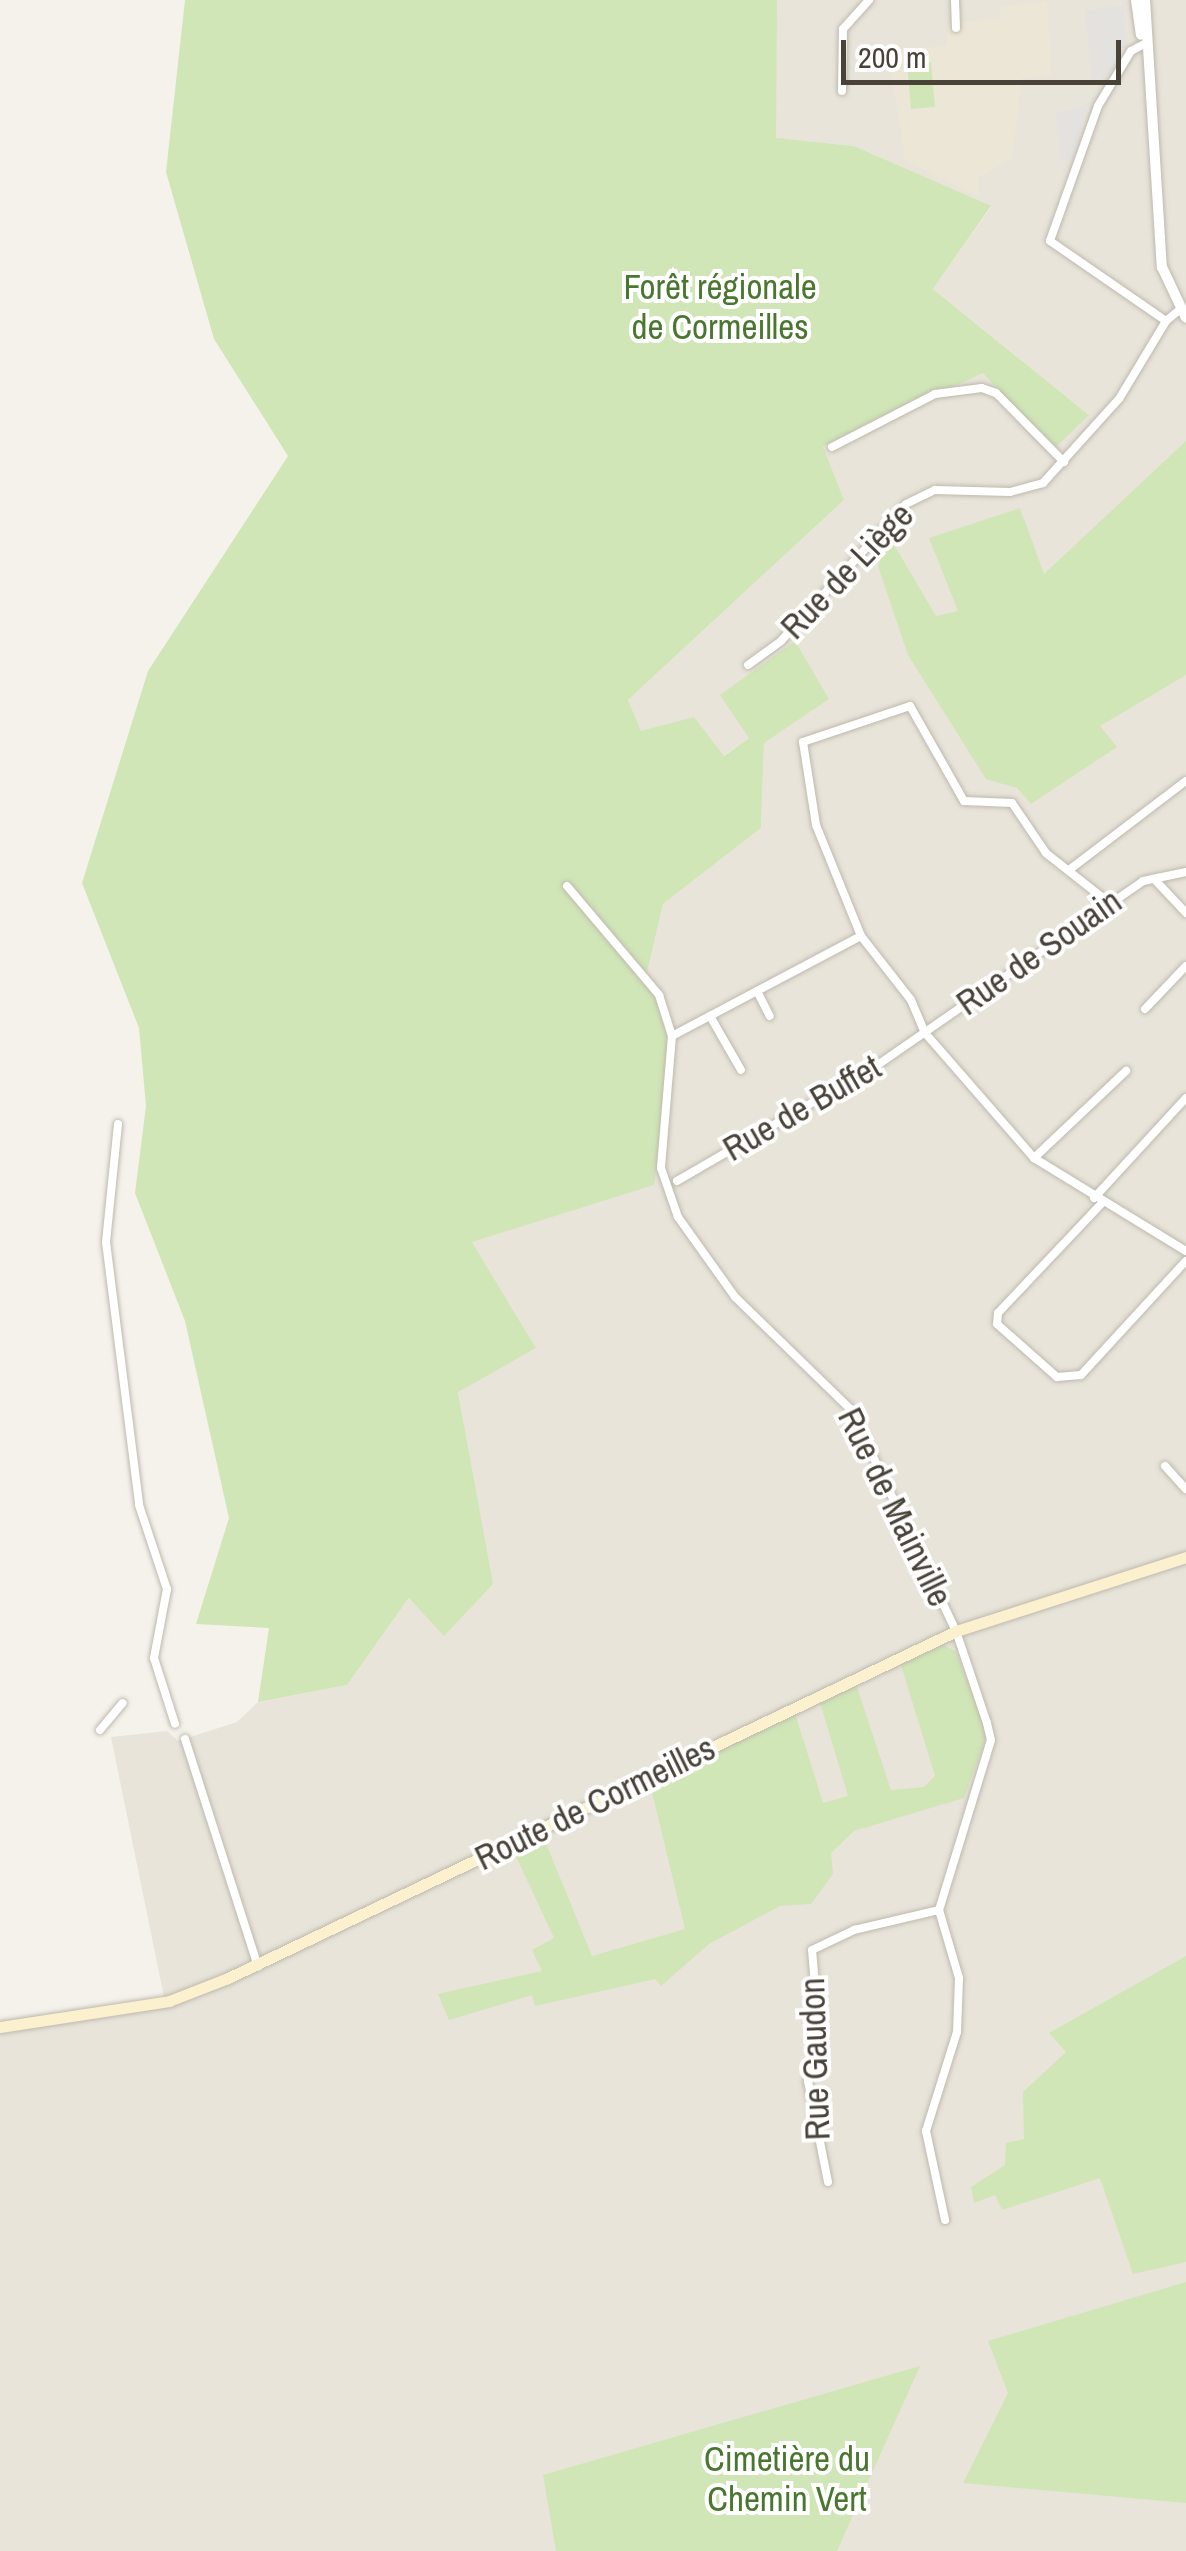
<!DOCTYPE html>
<meta charset="utf-8">
<style>
body{margin:0}
#map{position:relative;width:1186px;height:2551px;overflow:hidden;background:#f4f2eb;font-family:"Archivo Narrow",sans-serif}
div>[style]{position:absolute}
.residential>*{inset:0;background:#e8e4d9}
.education>*{inset:0;background:#ece6d6}
.green>*{inset:0;background:#d0e6b7;transform-origin:0 0}
.parking>*{inset:0;background:#e3e2df}
.roads{filter:drop-shadow(0 0 2px #bfb9ae) drop-shadow(0 0 2px #bfb9ae)}
.minor>*{height:8px;margin:-4px;padding:0 4px;transform-origin:4px;border-radius:4px;background:#fff}
.tertiary>*{height:10px;margin:-5px;padding:0 5px;transform-origin:5px;border-radius:5px;background:#fff}
.secondary>*{height:11px;margin:-5.5px;padding:0 5.5px;transform-origin:5.5px;border-radius:5.5px;background:#fbf1ce}
span{translate:-50% -50%;white-space:nowrap;text-align:center;line-height:1.15;-webkit-text-stroke:8px #fff;paint-order:stroke}
.park-label{font-size:35px;color:#4a772f}
.street-label{font-size:35px;color:#484239}
.scale{position:absolute;left:841px;top:40px;width:280px;height:45px;box-sizing:border-box;border:5px solid #484239;border-top:0;padding-left:12px;font-size:30px;line-height:35px;white-space:nowrap;color:#484239;-webkit-text-stroke:8px #fff;paint-order:stroke}
</style>
<div id="map">
<div class="residential">
<div style="clip-path:polygon(777px 0,1186px 0,1186px 2551px,0 2551px,0 2021px,164px 1997px,111px 1737px,167px 1731px,178px 1741px,237px 1722px,258px 1702px,347px 1685px,410px 1597px,492px 1585px,458px 1391px,536px 1348px,472px 1242px,667px 1031px,647px 973px,663px 904px,761px 828px,764px 743px,749px 738px,723px 756px,641px 732px,628px 700px,844px 500px,822px 448px,984px 372px,1053px 450px,1088px 414px,933px 289px,991px 207px,854px 146px,732px 134px,703px 123px)"></div>
</div>
<div class="education">
<div style="clip-path:polygon(1047px 2px,1051px 75px,1022px 78px,1012px 158px,979px 178px,979px 197px,905px 160px,888px 50px,947px 46px,948px 23px,1000px 19px,1000px 6px)"></div>
</div>
<div class="green">
<div style="clip-path:polygon(185px 0,777px 0,776px 138px,854px 146px,991px 206px,933px 289px,1089px 415px,1053px 450px,983px 373px,823px 447px,844px 500px,628px 700px,641px 731px,694px 717px,724px 756px,749px 738px,720px 695px,795px 641px,829px 699px,764px 743px,761px 828px,663px 904px,647px 973px,667px 1031px,669px 1087px,654px 1185px,472px 1242px,536px 1348px,458px 1392px,493px 1584px,444px 1636px,409px 1598px,347px 1685px,258px 1702px,269px 1628px,196px 1624px,229px 1518px,185px 1321px,135px 1193px,146px 1106px,139px 1028px,82px 883px,148px 671px,288px 456px,214px 339px,166px 172px)"></div>
<div style="left:931px;top:62px;width:45px;height:24px;rotate:85deg"></div>
<div style="clip-path:polygon(1186px 441px,1186px 675px,1100px 726px,1117px 747px,1031px 804px,1017px 788px,986px 779px,908px 655px,878px 566px,890px 538px,936px 616px,958px 611px,929px 538px,1020px 508px,1044px 574px)"></div>
<div style="clip-path:polygon(943px 1644px,956px 1652px,988px 1733px,964px 1798px,854px 1831px,831px 1853px,833px 1874px,811px 1904px,780px 1906px,709px 1944px,661px 1986px,655px 1979px,535px 2006px,532px 1995px,449px 2020px,438px 1994px,542px 1971px,532px 1950px,554px 1938px,513px 1850px,543px 1836px,592px 1956px,685px 1929px,650px 1784px,702px 1756px,795px 1713px,823px 1803px,848px 1796px,819px 1699px,855px 1681px,891px 1790px,924px 1787px,935px 1776px,900px 1662px)"></div>
<div style="clip-path:polygon(1186px 1956px,1186px 2262px,1133px 2274px,1100px 2178px,1002px 2210px,995px 2195px,974px 2203px,971px 2187px,1005px 2165px,1006px 2143px,1024px 2139px,1023px 2092px,1066px 2052px,1049px 2033px)"></div>
<div style="clip-path:polygon(1186px 2282px,1186px 2503px,963px 2483px,1008px 2393px,988px 2341px)"></div>
<div style="clip-path:polygon(920px 2366px,837px 2551px,556px 2551px,543px 2475px)"></div>
</div>
<div class="parking">
<div style="clip-path:polygon(1124px 5px,1127px 47px,1106px 79px,1091px 80px,1086px 10px)"></div>
<div style="clip-path:polygon(1087px 104px,1074px 156px,1060px 162px,1056px 113px)"></div>
</div>
<div class="roads">
<div class="minor">
<div style="left:955px;top:0;width:28px;rotate:88deg"></div>
<div style="left:1148px;top:42px;width:19px;rotate:152deg"></div>
<div style="left:1131px;top:51px;width:64px;rotate:121deg"></div>
<div style="left:1098px;top:106px;width:143px;rotate:109.6deg"></div>
<div style="left:1050px;top:241px;width:141px;rotate:34.6deg"></div>
<div style="left:1166px;top:321px;width:16px;rotate:-40deg"></div>
<div style="left:842px;top:91px;width:62px;rotate:-89.1deg"></div>
<div style="left:843px;top:29px;width:39px;rotate:-48deg"></div>
<div style="left:832px;top:447px;width:116px;rotate:-27.2deg"></div>
<div style="left:935px;top:394px;width:47px;rotate:-7.3deg"></div>
<div style="left:982px;top:388px;width:15px;rotate:20deg"></div>
<div style="left:996px;top:393px;width:97px;rotate:45.4deg"></div>
<div style="left:748px;top:665px;width:41px;rotate:-36deg"></div>
<div style="left:781px;top:641px;width:185px;rotate:-47.6deg"></div>
<div style="left:906px;top:504px;width:32px;rotate:-26deg"></div>
<div style="left:935px;top:490px;width:75px;rotate:1.5deg"></div>
<div style="left:1010px;top:492px;width:34px;rotate:-15deg"></div>
<div style="left:1043px;top:483px;width:113px;rotate:-47.9deg"></div>
<div style="left:1119px;top:399px;width:91px;rotate:-58.9deg"></div>
<div style="left:1069px;top:870px;width:147px;rotate:-37.3deg"></div>
<div style="left:1156px;top:881px;width:44px;rotate:46.8deg"></div>
<div style="left:567px;top:886px;width:143px;rotate:49.8deg"></div>
<div style="left:659px;top:995px;width:43px;rotate:72.4deg"></div>
<div style="left:672px;top:1036px;width:132px;rotate:94.8deg"></div>
<div style="left:661px;top:1168px;width:52px;rotate:70.9deg"></div>
<div style="left:678px;top:1217px;width:98px;rotate:54.5deg"></div>
<div style="left:735px;top:1297px;width:162px;rotate:44.2deg"></div>
<div style="left:851px;top:1410px;width:245px;rotate:64.6deg"></div>
<div style="left:956px;top:1631px;width:97px;rotate:71.4deg"></div>
<div style="left:987px;top:1723px;width:17px;rotate:77deg"></div>
<div style="left:991px;top:1740px;width:178px;rotate:107deg"></div>
<div style="left:939px;top:1910px;width:71px;rotate:73.6deg"></div>
<div style="left:959px;top:1978px;width:54px;rotate:92.1deg"></div>
<div style="left:957px;top:2032px;width:104px;rotate:107.4deg"></div>
<div style="left:926px;top:2131px;width:91px;rotate:77.9deg"></div>
<div style="left:1108px;top:902px;width:79px;rotate:-141.7deg"></div>
<div style="left:1046px;top:853px;width:60px;rotate:-124.2deg"></div>
<div style="left:1012px;top:803px;width:48px;rotate:-177.6deg"></div>
<div style="left:964px;top:801px;width:109px;rotate:-119.6deg"></div>
<div style="left:910px;top:706px;width:113px;rotate:161.4deg"></div>
<div style="left:803px;top:742px;width:84px;rotate:81.1deg"></div>
<div style="left:816px;top:825px;width:120px;rotate:67.9deg"></div>
<div style="left:861px;top:936px;width:81px;rotate:52deg"></div>
<div style="left:911px;top:1000px;width:36px;rotate:67deg"></div>
<div style="left:925px;top:1033px;width:166px;rotate:48.9deg"></div>
<div style="left:1034px;top:1158px;width:178px;rotate:31.5deg"></div>
<div style="left:757px;top:991px;width:28px;rotate:63deg"></div>
<div style="left:1145px;top:1009px;width:59px;rotate:-46.4deg"></div>
<div style="left:710px;top:1016px;width:62px;rotate:60.1deg"></div>
<div style="left:672px;top:1036px;width:214px;rotate:-27.9deg"></div>
<div style="left:118px;top:1124px;width:119px;rotate:95.8deg"></div>
<div style="left:106px;top:1242px;width:265px;rotate:82.8deg"></div>
<div style="left:139px;top:1505px;width:89px;rotate:71.6deg"></div>
<div style="left:167px;top:1589px;width:70px;rotate:100.7deg"></div>
<div style="left:154px;top:1658px;width:69px;rotate:72.3deg"></div>
<div style="left:1034px;top:1158px;width:127px;rotate:-43.4deg"></div>
<div style="left:677px;top:1181px;width:233px;rotate:-30.1deg"></div>
<div style="left:879px;top:1064px;width:321px;rotate:-34.7deg"></div>
<div style="left:1143px;top:881px;width:44px;rotate:-11.8deg"></div>
<div style="left:1094px;top:1198px;width:136px;rotate:-47.4deg"></div>
<div style="left:1102px;top:1203px;width:151px;rotate:133.4deg"></div>
<div style="left:998px;top:1313px;width:11px;rotate:95deg"></div>
<div style="left:997px;top:1324px;width:80px;rotate:41.5deg"></div>
<div style="left:1057px;top:1377px;width:24px;rotate:-5deg"></div>
<div style="left:1081px;top:1375px;width:155px;rotate:-47.4deg"></div>
<div style="left:1165px;top:1466px;width:31px;rotate:48deg"></div>
<div style="left:100px;top:1730px;width:35px;rotate:-50deg"></div>
<div style="left:185px;top:1739px;width:239px;rotate:72.2deg"></div>
<div style="left:828px;top:2182px;width:103px;rotate:-101.2deg"></div>
<div style="left:808px;top:2081px;width:38px;rotate:-72deg"></div>
<div style="left:820px;top:2045px;width:95px;rotate:-94.8deg"></div>
<div style="left:812px;top:1950px;width:47px;rotate:-25.5deg"></div>
<div style="left:854px;top:1930px;width:87px;rotate:-13.2deg"></div>
</div>
<div class="tertiary">
<div style="left:1136px;top:0;width:35px;rotate:82deg"></div>
<div style="left:1145px;top:0;width:268px;rotate:86.4deg"></div>
<div style="left:1162px;top:267px;width:56px;rotate:64.8deg"></div>
</div>
<div class="secondary">
<div style="left:0;top:2027px;width:171px;rotate:-8.7deg"></div>
<div style="left:169px;top:2001px;width:63px;rotate:-21.3deg"></div>
<div style="left:228px;top:1978px;width:806px;rotate:-25.48deg"></div>
<div style="left:956px;top:1631px;width:242px;rotate:-17.8deg"></div>
</div>
</div>
<div class="park-label">
<span style="left:720px;top:307px">Forêt régionale<br>de Cormeilles</span>
<span style="left:787px;top:2479px">Cimetière du<br>Chemin Vert</span>
</div>
<div class="street-label">
<span style="left:847px;top:571px;rotate:-46deg">Rue de Liège</span>
<span style="left:1039px;top:952px;rotate:-35deg">Rue de Souain</span>
<span style="left:802px;top:1108px;rotate:-30deg">Rue de Buffet</span>
<span style="left:895px;top:1507px;rotate:64deg">Rue de Mainville</span>
<span style="left:595px;top:1803px;rotate:-26deg">Route de Cormeilles</span>
<span style="left:815px;top:2059px;rotate:-92deg">Rue Gaudon</span>
</div>
<div class="scale">200 m</div>
</div>
